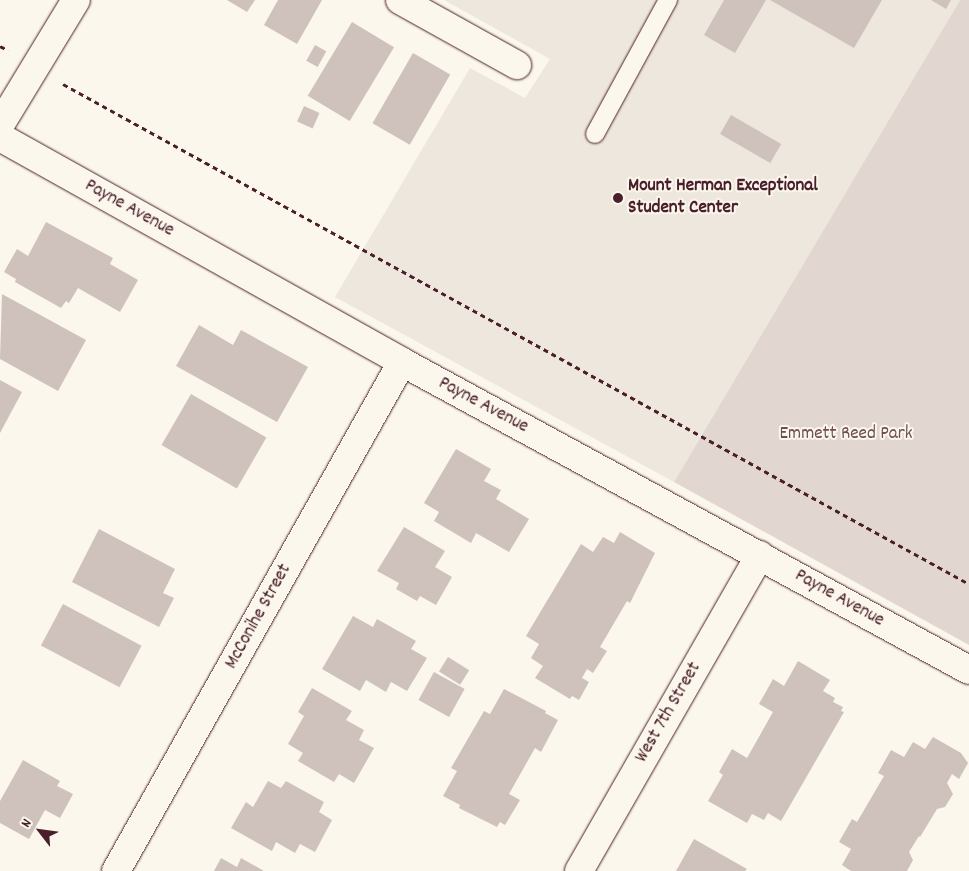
<!DOCTYPE html>
<style>
body{margin:0}
#map{position:relative;width:969px;height:871px;overflow:hidden;background:#fbf7ec;font-family:Dekko,sans-serif}
div>[style]{position:absolute}
.built>*{inset:0;background:#eee7de}
.green>*{inset:0;background:#e2d7d0}
.building>*{inset:0;background:#cfc2bc;transform-origin:0 0}
.path>*{height:3px;margin-top:-1.5px;transform-origin:0;background:repeating-linear-gradient(90deg,#4a1f2b 0 5px,transparent 0 9px)}
.roads{filter:drop-shadow(0 0 1px #4a1f2b) drop-shadow(0 0 1px #4a1f2b)}
.service>*{height:18px;margin:-9px;padding:0 9px;transform-origin:9px;border-radius:9px;background:#fbf7ec}
.minor>*{height:28px;margin:-14px;padding:0 14px;transform-origin:14px;border-radius:14px;background:#fbf7ec}
.tertiary>*{height:28px;margin:-14px;padding:0 14px;transform-origin:14px;border-radius:14px;background:#fbf7ec}
.dots>*{width:14px;height:14px;translate:-50% -50%;box-sizing:border-box;border:2px solid #fbf7ec;border-radius:50%}
span{translate:-50% -50%;white-space:nowrap;text-align:center;line-height:1.15;-webkit-text-stroke:4px #fbf7ec;paint-order:stroke}
.poi-label{font-size:19px;color:#4a1f2b;font-weight:700}
.left{translate:0 -50%;text-align:left}
.street-label{font-size:19px;color:#4a1f2b}
.park-label{font-size:19px;color:#704d54}
.north{position:absolute;left:15px;top:806px;width:50px;height:50px;-webkit-text-stroke:4px #fbf7ec;paint-order:stroke;rotate:300deg;font-size:14px;font-weight:700;line-height:20px;text-align:center;color:#4a1f2b}
.north::after{content:'';display:block;margin:auto;width:18px;height:22px;background:#4a1f2b;clip-path:polygon(50% 0,100% 100%,50% 72%,0 100%)}
</style>
<div id="map">
<div class="built">
<div style="clip-path:polygon(444px 0,960px 0,674px 482px,335px 297px,470px 68px,525px 98px,550px 59px)"></div>
</div>
<div class="green">
<div style="clip-path:polygon(960px 0,969px 0,969px 645px,674px 482px)"></div>
</div>
<div class="building">
<div style="clip-path:polygon(227px 0,255px 0,247px 12px)"></div>
<div style="clip-path:polygon(278px 0,322px 0,297px 44px,264px 25px)"></div>
<div style="clip-path:polygon(724px 0,766px 0,735px 53px,704px 35px)"></div>
<div style="clip-path:polygon(770px 0,882px 0,854px 48px)"></div>
<div style="clip-path:polygon(931px 0,951px 0,946px 9px)"></div>
<div style="left:352px;top:22px;width:49px;height:86px;rotate:31deg"></div>
<div style="left:315px;top:45px;width:13px;height:18px;rotate:29deg"></div>
<div style="left:413px;top:53px;width:43px;height:81px;rotate:30deg"></div>
<div style="left:304px;top:106px;width:17px;height:17px;rotate:24deg"></div>
<div style="left:731px;top:115px;width:58px;height:22px;rotate:30deg"></div>
<div style="clip-path:polygon(46px 222px,113px 258px,110px 264px,138px 280px,120px 312px,78px 288px,69px 303px,66px 301px,61px 308px,15px 282px,16px 279px,4px 272px,17px 249px,28px 256px)"></div>
<div style="clip-path:polygon(2px 294px,86px 340px,58px 391px,0 359px)"></div>
<div style="clip-path:polygon(199px 325px,233px 345px,241px 330px,308px 367px,277px 422px,176px 366px)"></div>
<div style="clip-path:polygon(0 380px,22px 392px,0 433px)"></div>
<div style="left:191px;top:394px;width:87px;height:59px;rotate:30deg"></div>
<div style="clip-path:polygon(456px 449px,491px 469px,484px 481px,501px 490px,496px 499px,529px 519px,509px 552px,476px 533px,471px 543px,434px 521px,439px 512px,424px 503px)"></div>
<div style="clip-path:polygon(404px 527px,445px 551px,435px 567px,452px 577px,436px 605px,420px 596px,417px 601px,396px 589px,399px 583px,377px 571px)"></div>
<div style="clip-path:polygon(99px 529px,175px 569px,163px 593px,174px 598px,159px 627px,72px 582px)"></div>
<div style="clip-path:polygon(620px 532px,655px 553px,630px 603px,627px 601px,600px 647px,607px 651px,593px 673px,587px 669px,582px 678px,589px 682px,579px 700px,572px 696px,570px 699px,535px 678px,543px 666px,531px 658px,539px 644px,526px 636px,581px 544px,593px 552px,603px 537px,614px 543px)"></div>
<div style="left:63px;top:604px;width:89px;height:47px;rotate:28deg"></div>
<div style="clip-path:polygon(353px 616px,373px 627px,377px 619px,416px 641px,411px 649px,427px 658px,407px 691px,391px 682px,386px 692px,366px 680px,360px 691px,322px 669px)"></div>
<div style="left:448px;top:657px;width:25px;height:17px;rotate:32deg"></div>
<div style="clip-path:polygon(798px 661px,830px 680px,823px 691px,835px 698px,833px 702px,843px 707px,841px 711px,844px 712px,781px 821px,768px 813px,764px 820px,752px 814px,747px 823px,708px 801px,723px 775px,719px 772px,732px 749px,747px 758px,773px 712px,759px 704px,773px 679px,784px 686px)"></div>
<div style="left:434px;top:672px;width:35px;height:32px;rotate:29deg"></div>
<div style="clip-path:polygon(312px 688px,352px 711px,346px 720px,364px 730px,359px 740px,374px 748px,354px 783px,339px 774px,334px 782px,298px 761px,303px 753px,288px 744px,304px 716px,298px 712px)"></div>
<div style="clip-path:polygon(504px 689px,546px 711px,545px 713px,558px 720px,541px 752px,535px 748px,509px 794px,520px 800px,505px 825px,500px 822px,497px 827px,459px 808px,460px 805px,443px 796px,457px 771px,451px 768px,484px 711px,490px 714px)"></div>
<div style="clip-path:polygon(933px 737px,961px 753px,968px 763px,959px 779px,952px 774px,947px 783px,953px 794px,945px 807px,937px 809px,920px 837px,919px 836px,909px 852px,913px 860px,907px 871px,851px 871px,842px 865px,851px 849px,839px 842px,852px 819px,857px 822px,884px 776px,878px 773px,891px 750px,904px 757px,913px 742px,925px 749px)"></div>
<div style="clip-path:polygon(23px 760px,60px 781px,57px 786px,73px 794px,60px 818px,45px 810px,29px 839px,0 823px,0 801px)"></div>
<div style="clip-path:polygon(268px 781px,281px 788px,286px 781px,324px 802px,319px 812px,332px 820px,315px 852px,300px 844px,295px 853px,276px 842px,272px 851px,231px 828px,246px 802px,253px 807px)"></div>
<div style="clip-path:polygon(694px 839px,747px 869px,745px 871px,676px 871px)"></div>
<div style="clip-path:polygon(221px 858px,237px 867px,241px 858px,264px 871px,214px 871px)"></div>
</div>
<div class="path">
<div style="left:0;top:46px;width:9px;rotate:27deg"></div>
<div style="left:63px;top:84px;width:1035px;rotate:28.89deg"></div>
</div>
<div class="roads">
<div class="service">
<div style="left:595px;top:134px;width:153px;rotate:-61.4deg"></div>
</div>
<div class="minor">
<div style="left:400px;top:0;width:134px;rotate:29.1deg"></div>
<div style="left:0;top:137px;width:461px;rotate:29.2deg"></div>
<div style="left:402px;top:362px;width:645px;rotate:28.51deg"></div>
<div style="left:116px;top:871px;width:584px;rotate:-60.67deg"></div>
<div style="left:579px;top:871px;width:364px;rotate:-60.2deg"></div>
</div>
<div class="tertiary">
<div style="left:0;top:125px;width:146px;rotate:-58.7deg"></div>
</div>
</div>
<div class="dots">
<div style="left:618px;top:198px;background:#4a1f2b"></div>
</div>
<div class="poi-label">
<span class="left" style="left:628px;top:198px">Mount Herman Exceptional<br>Student Center</span>
</div>
<div class="street-label">
<span style="left:129px;top:209px;rotate:29deg">Payne Avenue</span>
<span style="left:483px;top:406px;rotate:28deg">Payne Avenue</span>
<span style="left:839px;top:599px;rotate:29deg">Payne Avenue</span>
<span style="left:259px;top:617px;rotate:-61deg">McConihe Street</span>
<span style="left:669px;top:713px;rotate:-60deg">West 7th Street</span>
</div>
<div class="park-label">
<span style="left:846px;top:435px">Emmett Reed Park</span>
</div>
<div class="north">N</div>
</div>
